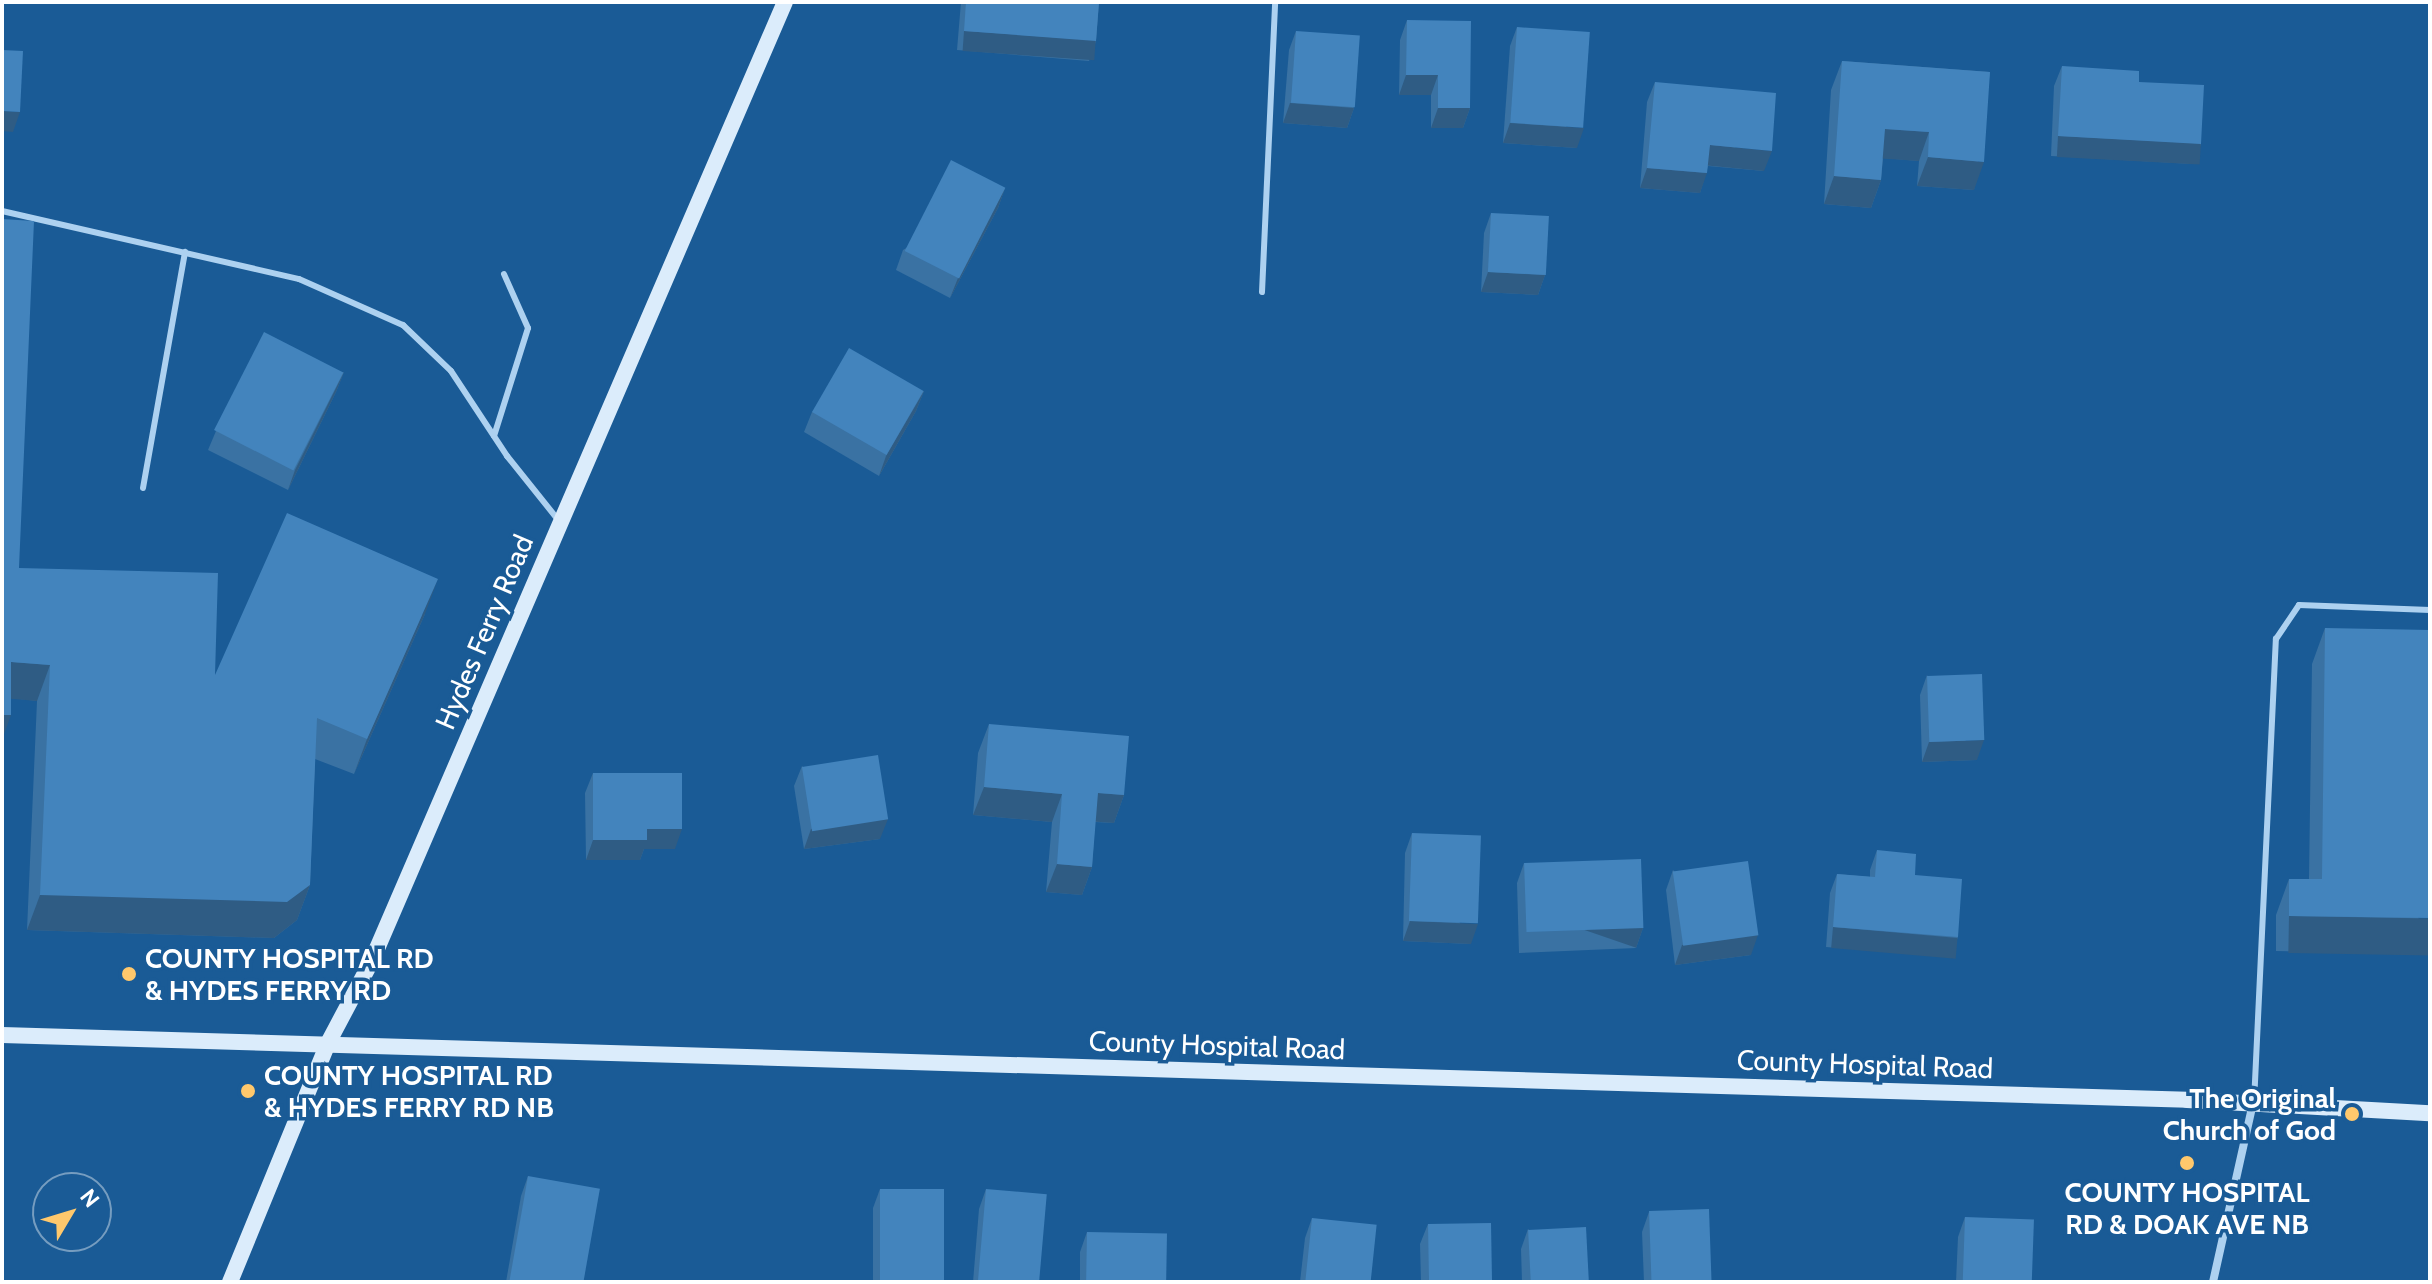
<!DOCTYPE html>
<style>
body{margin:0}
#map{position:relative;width:2432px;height:1284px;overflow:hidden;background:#1a5b96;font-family:Cabin,sans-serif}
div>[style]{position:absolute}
.lane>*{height:6px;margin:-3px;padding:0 3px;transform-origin:3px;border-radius:3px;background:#add1f0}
.street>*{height:8px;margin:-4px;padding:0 4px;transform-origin:4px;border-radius:4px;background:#add1f0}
.secondary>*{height:16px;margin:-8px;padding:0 8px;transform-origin:8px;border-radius:8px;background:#dbecfb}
.wall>*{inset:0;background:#3a72a3}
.shaded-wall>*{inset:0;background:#2f5c84;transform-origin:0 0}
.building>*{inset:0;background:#4384bd;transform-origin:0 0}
.dots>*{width:22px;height:22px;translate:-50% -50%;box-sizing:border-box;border:4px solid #1a5b96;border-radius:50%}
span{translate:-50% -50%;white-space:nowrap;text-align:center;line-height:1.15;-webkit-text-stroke:7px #1a5b96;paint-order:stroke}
.street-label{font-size:28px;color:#fff}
.poi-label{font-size:28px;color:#fff;font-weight:700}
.left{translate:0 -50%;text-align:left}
.right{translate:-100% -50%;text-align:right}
.frame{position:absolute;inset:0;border:4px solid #fff;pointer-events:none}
.north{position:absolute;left:32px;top:1172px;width:80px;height:80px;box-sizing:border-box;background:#1a5b96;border:2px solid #769dc0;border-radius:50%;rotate:52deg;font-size:22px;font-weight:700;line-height:32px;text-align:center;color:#fff}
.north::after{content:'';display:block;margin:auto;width:28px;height:36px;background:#ffc86c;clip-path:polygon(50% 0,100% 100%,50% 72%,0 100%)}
</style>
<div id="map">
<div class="lane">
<div style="left:2px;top:211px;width:305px;rotate:12.9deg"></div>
<div style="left:299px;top:279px;width:114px;rotate:23.9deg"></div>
<div style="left:403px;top:325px;width:66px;rotate:43.8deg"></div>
<div style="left:451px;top:371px;width:102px;rotate:56.6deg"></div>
<div style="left:507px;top:456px;width:83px;rotate:51.3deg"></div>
<div style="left:1262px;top:292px;width:290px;rotate:-87.4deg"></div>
<div style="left:494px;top:436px;width:113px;rotate:-72.5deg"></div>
<div style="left:528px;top:328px;width:59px;rotate:-114deg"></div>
<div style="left:143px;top:488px;width:240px;rotate:-79.9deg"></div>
<div style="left:2254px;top:1103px;width:465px;rotate:-87.3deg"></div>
<div style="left:2276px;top:639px;width:41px;rotate:-55.9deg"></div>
<div style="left:2299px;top:605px;width:131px;rotate:2.2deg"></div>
</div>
<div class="street">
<div style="left:2213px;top:1282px;width:183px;rotate:-77.4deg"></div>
</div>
<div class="secondary">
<div style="left:2px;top:1035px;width:2186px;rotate:1.7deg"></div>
<div style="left:2187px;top:1100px;width:243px;rotate:3.1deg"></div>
<div style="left:230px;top:1282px;width:256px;rotate:-67.7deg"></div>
<div style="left:327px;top:1045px;width:98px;rotate:-62.1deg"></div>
<div style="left:373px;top:958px;width:1041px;rotate:-66.69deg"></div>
</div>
<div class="wall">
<div style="clip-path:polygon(961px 2px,1099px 2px,1096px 41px,1089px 61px,957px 50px)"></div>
<div style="clip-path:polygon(1407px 20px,1470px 108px,1463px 128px,1431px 128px,1431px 95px,1399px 95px,1400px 40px)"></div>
<div style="clip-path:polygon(1517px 27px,1577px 148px,1503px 143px,1510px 46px)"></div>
<div style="clip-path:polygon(1296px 31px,1354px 108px,1347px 128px,1283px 123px,1289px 50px)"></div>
<div style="clip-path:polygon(1842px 61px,1990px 72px,1974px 190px,1917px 186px,1919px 161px,1883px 158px,1881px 180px,1871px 208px,1824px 204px,1831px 90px)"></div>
<div style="clip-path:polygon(2062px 66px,2139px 82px,2201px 144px,2193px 164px,2051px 156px,2054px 86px)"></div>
<div style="clip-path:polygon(1655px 82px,1764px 171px,1708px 166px,1700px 193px,1640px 188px,1647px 102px)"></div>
<div style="clip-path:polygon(1005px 188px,998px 208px,950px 298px,896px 270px,903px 250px)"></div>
<div style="clip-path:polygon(1491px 213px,1545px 275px,1538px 295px,1481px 292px,1484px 233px)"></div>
<div style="clip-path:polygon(344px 372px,336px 392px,288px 490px,208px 450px,216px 431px)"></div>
<div style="clip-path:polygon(924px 391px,916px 411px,879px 476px,804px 432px,812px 412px)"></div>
<div style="clip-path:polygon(19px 568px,215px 675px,425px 614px,354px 774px,315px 759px,310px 885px,297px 920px,274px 938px,27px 930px,37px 701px,11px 698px)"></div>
<div style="clip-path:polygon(2325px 628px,2430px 954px,2276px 951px,2276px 915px,2289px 879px,2309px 879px,2312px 664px)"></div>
<div style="clip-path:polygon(1927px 675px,1977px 760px,1922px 762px,1920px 695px)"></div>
<div style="clip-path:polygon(989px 724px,1124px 795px,1114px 823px,1095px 822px,1092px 867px,1082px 895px,1046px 892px,1052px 822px,973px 815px,978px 753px)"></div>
<div style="clip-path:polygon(802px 766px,880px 839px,804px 849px,794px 786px)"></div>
<div style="clip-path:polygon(593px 773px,675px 849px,644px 849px,640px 860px,586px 860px,585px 793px)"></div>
<div style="clip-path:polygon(1412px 833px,1471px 944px,1403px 941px,1405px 853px)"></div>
<div style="clip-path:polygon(1877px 850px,1915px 875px,1958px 937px,1950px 957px,1826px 947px,1830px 893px,1837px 874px,1870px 877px,1870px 870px)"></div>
<div style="clip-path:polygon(1524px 863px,1643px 928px,1636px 948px,1519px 953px,1517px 883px)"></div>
<div style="clip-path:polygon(1673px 870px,1751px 955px,1675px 965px,1666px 890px)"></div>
<div style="clip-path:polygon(528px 1176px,584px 1282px,506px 1282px,521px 1196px)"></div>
<div style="clip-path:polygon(880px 1189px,945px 1282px,873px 1282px,873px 1208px)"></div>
<div style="clip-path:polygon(986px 1189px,1040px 1282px,973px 1282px,979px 1209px)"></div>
<div style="clip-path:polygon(1649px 1212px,1712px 1282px,1644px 1282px,1642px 1232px)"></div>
<div style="clip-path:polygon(1965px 1217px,2031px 1282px,1956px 1282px,1958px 1237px)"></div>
<div style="clip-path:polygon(1312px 1218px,1371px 1282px,1300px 1282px,1305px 1238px)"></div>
<div style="clip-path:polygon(1428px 1224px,1492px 1282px,1421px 1282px,1420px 1244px)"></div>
<div style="clip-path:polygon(1528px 1229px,1589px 1282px,1522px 1282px,1521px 1249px)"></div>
<div style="clip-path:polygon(1087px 1232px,1167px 1282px,1080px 1282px,1080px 1252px)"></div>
</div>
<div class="shaded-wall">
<div style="left:964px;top:31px;width:132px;height:20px;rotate:4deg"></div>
<div style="clip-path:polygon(1406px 75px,1438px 75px,1431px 95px,1399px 95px)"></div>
<div style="clip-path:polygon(1290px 103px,1354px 108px,1347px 128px,1283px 123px)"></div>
<div style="clip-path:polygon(1438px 108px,1470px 108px,1463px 128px,1431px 128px)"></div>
<div style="clip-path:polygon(2px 111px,20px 112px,13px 132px,2px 131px)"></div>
<div style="clip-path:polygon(1510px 123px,1584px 128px,1577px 148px,1503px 143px)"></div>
<div style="clip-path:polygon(1885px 129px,1929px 132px,1919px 161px,1874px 158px)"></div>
<div style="left:2058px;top:136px;width:143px;height:21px;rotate:3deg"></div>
<div style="clip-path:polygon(1710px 145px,1772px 151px,1764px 171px,1702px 165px)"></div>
<div style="clip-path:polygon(1928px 157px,1984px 162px,1974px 190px,1917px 186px)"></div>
<div style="clip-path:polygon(1647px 168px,1707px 173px,1700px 193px,1640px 188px)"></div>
<div style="clip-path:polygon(1834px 176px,1881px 180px,1871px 208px,1824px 204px)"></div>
<div style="clip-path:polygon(1005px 188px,998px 208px,950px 298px,958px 278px)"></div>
<div style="clip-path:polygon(1488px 272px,1545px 275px,1538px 295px,1481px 292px)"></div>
<div style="clip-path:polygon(344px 372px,336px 392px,288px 490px,295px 470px)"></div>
<div style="clip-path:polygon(924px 391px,916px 411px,879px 476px,886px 456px)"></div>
<div style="clip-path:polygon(438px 579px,425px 614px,354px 774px,367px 739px)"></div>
<div style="clip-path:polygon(11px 662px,50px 665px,37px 701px,2px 698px)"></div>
<div style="clip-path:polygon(2px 715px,11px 715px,2px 740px)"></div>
<div style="clip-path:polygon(1984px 740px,1977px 760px,1922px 762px,1929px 742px)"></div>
<div style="clip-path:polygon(984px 787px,1062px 794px,1052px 822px,973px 815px)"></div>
<div style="clip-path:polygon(1098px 793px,1124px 795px,1114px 823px,1087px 821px)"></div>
<div style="clip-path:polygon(888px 819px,880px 839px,804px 849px,811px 829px)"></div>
<div style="clip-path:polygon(647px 829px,682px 829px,675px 849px,644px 849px,640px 860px,586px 860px,593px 840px)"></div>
<div style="clip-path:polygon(1057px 864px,1092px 867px,1082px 895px,1046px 892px)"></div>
<div style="clip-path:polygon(310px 885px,297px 920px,274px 938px,27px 930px,40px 895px)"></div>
<div style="left:2289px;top:916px;width:141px;height:37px;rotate:1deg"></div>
<div style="clip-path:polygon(1410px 921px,1478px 924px,1471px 944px,1403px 941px)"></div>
<div style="left:1833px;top:927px;width:125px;height:21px;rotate:5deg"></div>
<div style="left:1643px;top:928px;width:21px;height:116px;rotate:109deg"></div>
<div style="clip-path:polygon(1758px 935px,1751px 955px,1675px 965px,1682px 945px)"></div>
</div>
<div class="building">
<div style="clip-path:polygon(966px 2px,1099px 2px,1096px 41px,964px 31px)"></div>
<div style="clip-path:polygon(1407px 20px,1471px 21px,1470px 108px,1438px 108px,1438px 75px,1406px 75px)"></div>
<div style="left:1517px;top:27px;width:73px;height:96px;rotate:4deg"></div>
<div style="left:1296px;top:31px;width:64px;height:72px;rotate:4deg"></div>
<div style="clip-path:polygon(2px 50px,23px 51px,20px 112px,2px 111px)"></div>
<div style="clip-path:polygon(1842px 61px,1990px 72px,1984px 162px,1928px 157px,1929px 132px,1885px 129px,1881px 180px,1834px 176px)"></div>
<div style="clip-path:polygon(2062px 66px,2139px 71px,2139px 82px,2204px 85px,2201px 144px,2058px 136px)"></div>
<div style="clip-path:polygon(1655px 82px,1776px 93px,1772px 151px,1710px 145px,1707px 173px,1647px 168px)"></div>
<div style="left:951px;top:160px;width:61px;height:102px;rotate:27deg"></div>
<div style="left:1491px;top:213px;width:58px;height:59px;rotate:3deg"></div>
<div style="clip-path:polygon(2px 219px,34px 221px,19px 568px,218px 573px,215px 675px,287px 513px,438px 579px,367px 739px,317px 718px,310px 885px,287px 902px,40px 895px,50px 665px,11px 662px,11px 715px,2px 715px)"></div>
<div style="left:264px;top:332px;width:89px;height:110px;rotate:27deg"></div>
<div style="left:849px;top:348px;width:86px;height:74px;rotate:30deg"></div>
<div style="clip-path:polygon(2325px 628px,2430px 630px,2430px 918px,2289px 916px,2289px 879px,2322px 879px)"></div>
<div style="left:1982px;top:674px;width:66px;height:55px;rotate:88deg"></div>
<div style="clip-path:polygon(989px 724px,1129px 736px,1124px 795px,1098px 793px,1092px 867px,1057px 864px,1062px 794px,984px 787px)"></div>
<div style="left:878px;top:755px;width:65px;height:77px;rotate:81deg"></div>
<div style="clip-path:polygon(593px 773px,682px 773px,682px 829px,647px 829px,647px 840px,593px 840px)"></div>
<div style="left:1412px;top:833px;width:69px;height:88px;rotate:2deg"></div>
<div style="clip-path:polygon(1877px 850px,1916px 854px,1915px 875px,1962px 879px,1958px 937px,1833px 927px,1837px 874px,1875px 877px)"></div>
<div style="left:1641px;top:859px;width:69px;height:117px;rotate:88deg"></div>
<div style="left:1748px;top:861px;width:75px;height:76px;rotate:82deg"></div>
<div style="left:528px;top:1176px;width:73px;height:108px;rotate:10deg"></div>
<div style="left:880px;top:1189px;width:64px;height:93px"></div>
<div style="left:986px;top:1189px;width:61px;height:93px;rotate:5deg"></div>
<div style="left:1709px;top:1209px;width:73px;height:60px;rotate:88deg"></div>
<div style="left:1965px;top:1217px;width:69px;height:65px;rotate:2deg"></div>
<div style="left:1312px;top:1218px;width:65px;height:64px;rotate:6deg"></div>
<div style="left:1491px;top:1223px;width:59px;height:63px;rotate:89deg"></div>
<div style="left:1586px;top:1227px;width:55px;height:58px;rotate:87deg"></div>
<div style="left:1087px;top:1232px;width:80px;height:50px;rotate:1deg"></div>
</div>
<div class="dots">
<div style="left:129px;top:974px;background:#ffc86c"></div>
<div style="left:248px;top:1091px;background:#ffc86c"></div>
<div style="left:2352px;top:1114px;background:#ffc86c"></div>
<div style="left:2187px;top:1163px;background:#ffc86c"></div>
</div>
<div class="street-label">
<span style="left:484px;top:632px;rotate:-67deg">Hydes Ferry Road</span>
<span style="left:1217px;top:1045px;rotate:2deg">County Hospital Road</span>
<span style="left:1865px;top:1064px;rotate:2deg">County Hospital Road</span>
</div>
<div class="poi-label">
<span class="left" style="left:145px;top:974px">COUNTY HOSPITAL RD<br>&amp; HYDES FERRY RD</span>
<span class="left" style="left:264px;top:1091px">COUNTY HOSPITAL RD<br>&amp; HYDES FERRY RD NB</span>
<span class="right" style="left:2336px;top:1114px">The Original<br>Church of God</span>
<span style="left:2187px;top:1208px">COUNTY HOSPITAL<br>RD &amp; DOAK AVE NB</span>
</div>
<div class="frame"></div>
<div class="north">N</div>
</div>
